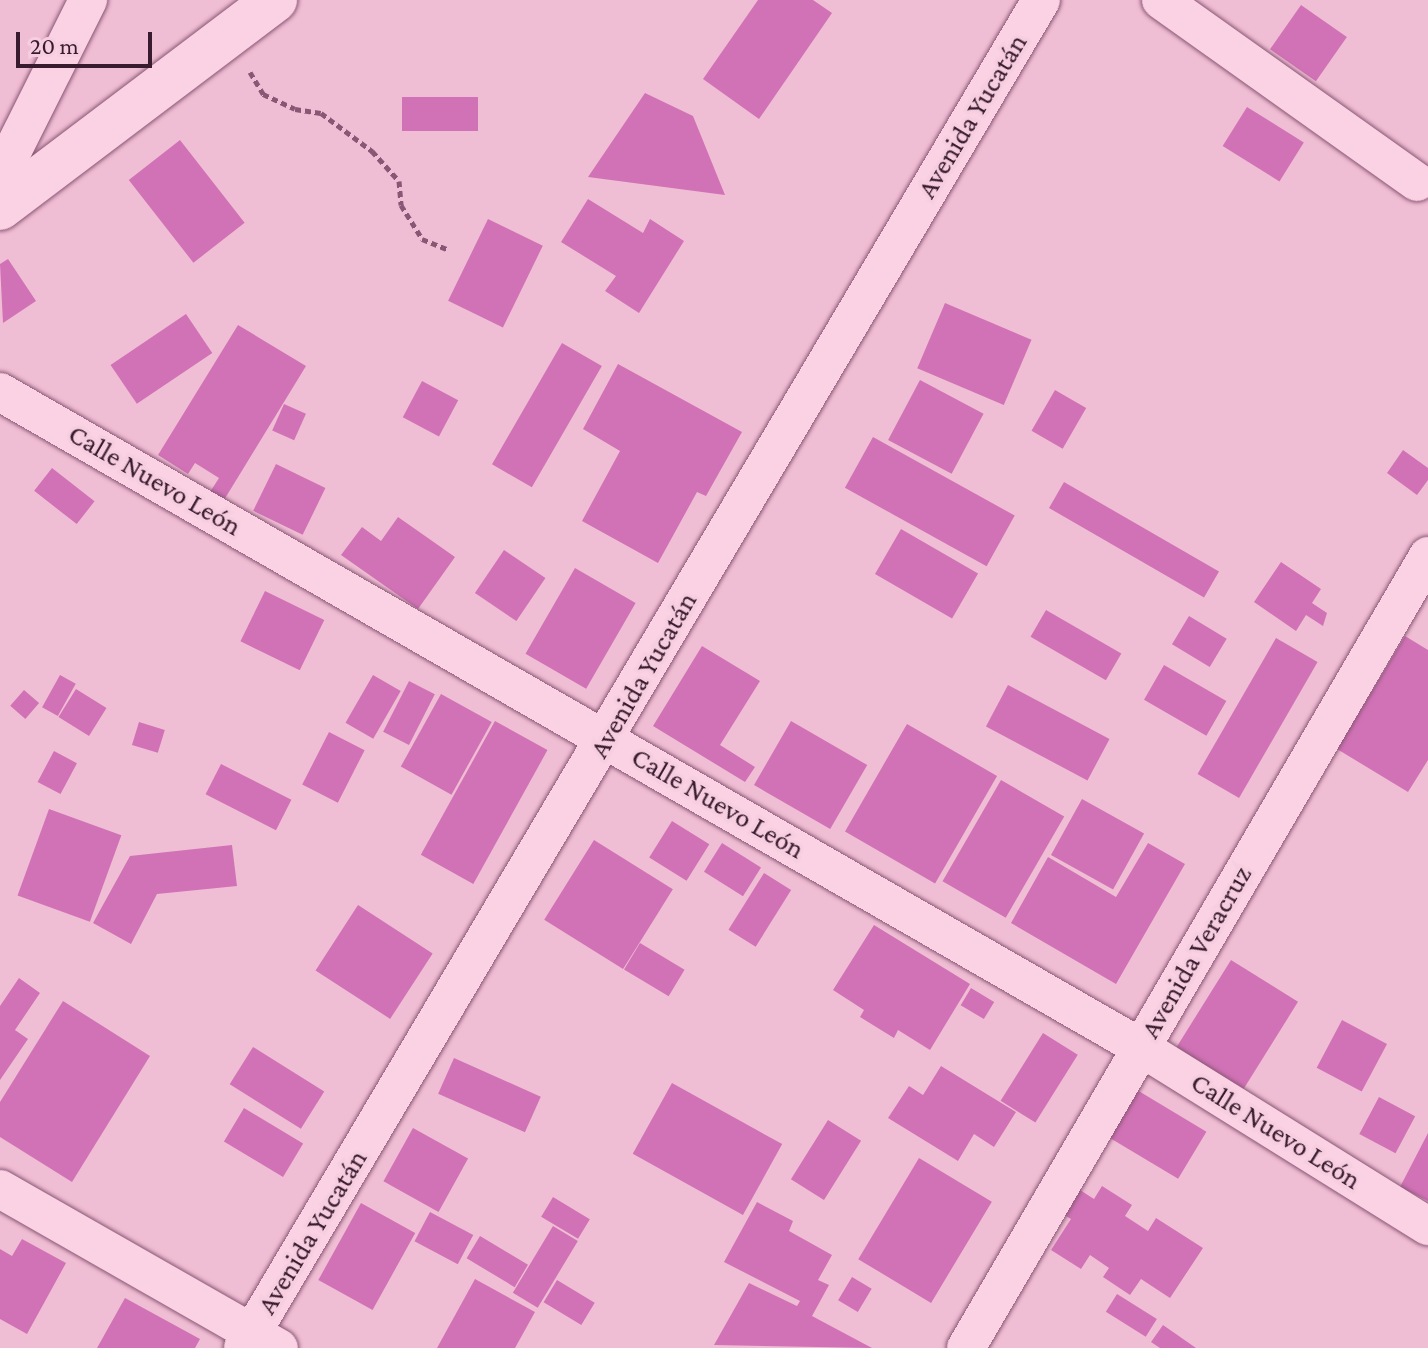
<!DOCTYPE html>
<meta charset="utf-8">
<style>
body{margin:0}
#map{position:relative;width:1428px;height:1348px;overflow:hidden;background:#f0bed4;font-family:"Crimson Pro",serif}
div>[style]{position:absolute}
.building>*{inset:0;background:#d172b6;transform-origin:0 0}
.path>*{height:5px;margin-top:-2.5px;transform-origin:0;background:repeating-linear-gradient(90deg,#895675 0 6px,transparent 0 10px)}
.roads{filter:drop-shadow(0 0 2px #895675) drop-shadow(0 0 2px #895675)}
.minor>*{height:38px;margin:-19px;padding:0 19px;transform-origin:19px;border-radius:19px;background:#fbd2e3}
.tertiary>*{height:44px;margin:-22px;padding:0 22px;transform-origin:22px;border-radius:22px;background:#fbd2e3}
span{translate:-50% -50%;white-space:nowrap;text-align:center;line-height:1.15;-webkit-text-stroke:7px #f7cedf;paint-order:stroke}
.street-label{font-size:28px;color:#381b2e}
.scale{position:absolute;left:16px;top:32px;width:136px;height:36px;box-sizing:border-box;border:4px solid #381b2e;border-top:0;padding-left:10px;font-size:24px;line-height:28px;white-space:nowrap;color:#381b2e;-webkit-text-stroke:6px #f7cedf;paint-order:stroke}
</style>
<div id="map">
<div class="building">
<div style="clip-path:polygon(758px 0,813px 0,832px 13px,759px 119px,703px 79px)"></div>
<div style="left:1301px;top:5px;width:56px;height:54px;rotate:35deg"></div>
<div style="clip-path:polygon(645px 93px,693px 116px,725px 195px,588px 177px)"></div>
<div style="left:478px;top:97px;width:34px;height:76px;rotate:90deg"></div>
<div style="left:1247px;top:107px;width:67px;height:46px;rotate:32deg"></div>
<div style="left:180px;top:140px;width:105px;height:65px;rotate:52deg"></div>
<div style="clip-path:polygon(588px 199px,643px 233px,650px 219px,684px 241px,639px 313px,605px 291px,616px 276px,561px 242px)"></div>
<div style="left:488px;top:219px;width:61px;height:91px;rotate:26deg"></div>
<div style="clip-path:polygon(8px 259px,36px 301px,3px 323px,0 264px)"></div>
<div style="left:945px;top:303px;width:94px;height:71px;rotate:23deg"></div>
<div style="left:186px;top:314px;width:47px;height:91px;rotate:56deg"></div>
<div style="clip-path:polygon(238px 325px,306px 366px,224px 500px,210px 492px,219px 478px,195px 463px,188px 474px,158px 455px)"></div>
<div style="left:562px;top:343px;width:46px;height:140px;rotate:30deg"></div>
<div style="clip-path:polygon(618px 364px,742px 432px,706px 496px,697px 492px,658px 563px,582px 521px,620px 451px,583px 429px)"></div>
<div style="left:920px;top:380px;width:72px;height:68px;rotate:28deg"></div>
<div style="left:422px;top:381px;width:41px;height:41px;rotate:28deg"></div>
<div style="left:1055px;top:390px;width:36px;height:47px;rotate:30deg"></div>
<div style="left:284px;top:404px;width:24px;height:29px;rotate:24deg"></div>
<div style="left:873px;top:437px;width:162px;height:58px;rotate:29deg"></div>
<div style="clip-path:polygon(1403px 450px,1428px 468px,1428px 480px,1417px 495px,1387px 473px)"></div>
<div style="left:276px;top:464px;width:55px;height:52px;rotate:26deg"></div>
<div style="left:52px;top:468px;width:54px;height:29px;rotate:38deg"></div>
<div style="left:1064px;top:482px;width:179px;height:30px;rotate:30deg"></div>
<div style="clip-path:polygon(398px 517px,455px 557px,418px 609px,341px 555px,362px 527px,381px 541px)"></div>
<div style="left:901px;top:529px;width:89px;height:52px;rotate:30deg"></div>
<div style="left:504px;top:550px;width:50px;height:52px;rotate:34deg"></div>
<div style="clip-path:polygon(1281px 562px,1321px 589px,1312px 603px,1327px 613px,1323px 626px,1306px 615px,1296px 631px,1254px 602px)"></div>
<div style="left:575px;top:568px;width:70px;height:99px;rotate:30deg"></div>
<div style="left:265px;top:591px;width:66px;height:56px;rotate:26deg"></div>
<div style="left:1046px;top:610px;width:87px;height:31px;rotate:30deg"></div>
<div style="left:1189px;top:616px;width:44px;height:33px;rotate:31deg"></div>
<div style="clip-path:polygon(1405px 636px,1428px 650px,1428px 760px,1408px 792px,1337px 749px)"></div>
<div style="left:1276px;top:638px;width:48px;height:157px;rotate:30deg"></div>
<div style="clip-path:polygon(702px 646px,760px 681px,720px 745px,755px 767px,745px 782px,653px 726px)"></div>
<div style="left:1164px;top:665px;width:72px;height:40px;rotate:30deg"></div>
<div style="left:60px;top:675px;width:18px;height:37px;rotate:29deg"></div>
<div style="left:373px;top:675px;width:32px;height:55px;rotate:30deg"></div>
<div style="left:409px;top:681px;width:29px;height:57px;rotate:27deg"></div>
<div style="left:1008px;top:685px;width:115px;height:47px;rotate:28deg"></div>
<div style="left:76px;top:689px;width:36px;height:33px;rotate:32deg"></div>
<div style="left:24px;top:690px;width:20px;height:21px;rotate:41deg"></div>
<div style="left:441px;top:694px;width:58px;height:83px;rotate:29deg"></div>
<div style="left:495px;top:721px;width:60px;height:153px;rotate:29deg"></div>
<div style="left:791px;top:721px;width:88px;height:74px;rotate:30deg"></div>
<div style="left:139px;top:722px;width:27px;height:24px;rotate:17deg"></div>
<div style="left:907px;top:724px;width:104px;height:124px;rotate:30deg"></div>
<div style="left:329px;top:732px;width:40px;height:59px;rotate:27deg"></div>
<div style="left:54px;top:751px;width:26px;height:35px;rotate:28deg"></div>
<div style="left:221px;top:764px;width:79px;height:34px;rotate:27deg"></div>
<div style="left:1001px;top:780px;width:73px;height:117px;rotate:30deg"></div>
<div style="left:1082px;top:799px;width:71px;height:64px;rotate:29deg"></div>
<div style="left:49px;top:809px;width:77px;height:92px;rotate:20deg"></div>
<div style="left:672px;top:821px;width:44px;height:43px;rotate:32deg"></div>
<div style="left:594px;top:840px;width:93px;height:94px;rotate:32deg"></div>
<div style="left:722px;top:843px;width:46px;height:34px;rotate:32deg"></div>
<div style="clip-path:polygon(1148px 843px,1185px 864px,1116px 984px,1011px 923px,1048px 857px,1116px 897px)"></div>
<div style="clip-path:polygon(232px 845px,237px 886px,157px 894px,131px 944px,93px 923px,130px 856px)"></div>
<div style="left:764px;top:873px;width:32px;height:67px;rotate:32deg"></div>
<div style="left:358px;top:905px;width:89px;height:78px;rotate:33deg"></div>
<div style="clip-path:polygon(874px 925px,970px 984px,930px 1050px,898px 1030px,894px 1038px,860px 1017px,864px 1010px,833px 990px)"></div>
<div style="left:640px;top:943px;width:52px;height:31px;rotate:31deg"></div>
<div style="left:1231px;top:960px;width:79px;height:105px;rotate:32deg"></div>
<div style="clip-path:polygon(19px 978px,40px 993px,15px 1030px,28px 1039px,0 1080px,0 1006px)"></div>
<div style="left:971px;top:988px;width:27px;height:20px;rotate:31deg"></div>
<div style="clip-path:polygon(63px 1001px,150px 1056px,72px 1182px,0 1137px,0 1102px)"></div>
<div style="left:1342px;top:1020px;width:51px;height:54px;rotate:28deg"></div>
<div style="left:1043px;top:1033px;width:41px;height:80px;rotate:32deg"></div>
<div style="left:253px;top:1047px;width:84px;height:44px;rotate:32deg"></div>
<div style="left:454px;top:1058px;width:95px;height:39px;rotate:24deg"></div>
<div style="clip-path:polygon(941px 1066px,1016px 1112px,994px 1147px,974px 1134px,958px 1161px,888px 1118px,909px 1086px,923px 1095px)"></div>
<div style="left:672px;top:1083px;width:126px;height:81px;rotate:29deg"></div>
<div style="left:1137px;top:1090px;width:81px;height:55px;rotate:31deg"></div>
<div style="left:1379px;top:1097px;width:41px;height:42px;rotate:28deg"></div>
<div style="left:244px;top:1108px;width:69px;height:39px;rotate:31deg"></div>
<div style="left:828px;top:1120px;width:39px;height:70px;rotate:32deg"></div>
<div style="left:413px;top:1128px;width:63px;height:61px;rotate:29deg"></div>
<div style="clip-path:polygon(1428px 1133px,1428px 1201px,1400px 1187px)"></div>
<div style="left:919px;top:1158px;width:85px;height:118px;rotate:31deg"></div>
<div style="clip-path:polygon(1102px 1186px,1132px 1205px,1125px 1216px,1148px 1231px,1156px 1218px,1203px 1248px,1170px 1298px,1141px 1279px,1130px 1295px,1103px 1277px,1109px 1268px,1090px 1255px,1081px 1269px,1051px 1250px,1071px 1219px,1064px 1215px,1080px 1190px,1094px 1199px)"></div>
<div style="left:553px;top:1197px;width:43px;height:23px;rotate:31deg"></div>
<div style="clip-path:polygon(757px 1202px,793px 1221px,789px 1231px,832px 1255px,818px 1280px,829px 1285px,812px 1316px,872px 1348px,714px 1345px,749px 1283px,797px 1306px,800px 1301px,724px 1262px)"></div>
<div style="left:361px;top:1203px;width:62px;height:88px;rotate:29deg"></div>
<div style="left:430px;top:1212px;width:49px;height:33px;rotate:28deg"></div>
<div style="left:553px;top:1226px;width:29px;height:78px;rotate:31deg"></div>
<div style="left:480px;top:1236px;width:56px;height:26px;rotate:31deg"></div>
<div style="clip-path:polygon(22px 1239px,66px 1263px,27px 1334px,0 1319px,0 1249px,12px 1256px)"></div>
<div style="left:852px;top:1277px;width:23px;height:27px;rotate:31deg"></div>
<div style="clip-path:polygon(475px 1279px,535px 1312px,515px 1348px,437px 1348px)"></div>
<div style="left:557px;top:1280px;width:44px;height:26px;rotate:31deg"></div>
<div style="left:1117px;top:1294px;width:47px;height:21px;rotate:32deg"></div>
<div style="clip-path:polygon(125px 1298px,200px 1339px,195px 1348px,97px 1348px)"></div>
<div style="clip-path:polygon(1163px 1325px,1196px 1348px,1160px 1348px,1151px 1342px)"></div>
</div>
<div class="path">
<div style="left:250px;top:72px;width:26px;rotate:59deg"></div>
<div style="left:263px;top:94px;width:35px;rotate:25deg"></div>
<div style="left:295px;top:109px;width:26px;rotate:9deg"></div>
<div style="left:321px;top:113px;width:64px;rotate:36.7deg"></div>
<div style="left:372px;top:151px;width:40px;rotate:48deg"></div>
<div style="left:399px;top:181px;width:24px;rotate:85deg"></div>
<div style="left:401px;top:205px;width:40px;rotate:58deg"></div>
<div style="left:422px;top:239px;width:27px;rotate:22deg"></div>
</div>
<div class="roads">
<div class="minor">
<div style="left:1161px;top:0;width:314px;rotate:35.4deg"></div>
<div style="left:0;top:176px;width:197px;rotate:-63.4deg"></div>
<div style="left:0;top:392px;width:1315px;rotate:29.88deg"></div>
<div style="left:1140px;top:1047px;width:339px;rotate:31.9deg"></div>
<div style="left:0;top:1189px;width:321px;rotate:29.7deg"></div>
<div style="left:243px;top:1348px;width:1566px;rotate:-59.37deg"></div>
<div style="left:966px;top:1348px;width:917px;rotate:-59.74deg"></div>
</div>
<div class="tertiary">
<div style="left:0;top:208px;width:345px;rotate:-37.1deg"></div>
</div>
</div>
<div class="street-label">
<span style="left:972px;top:116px;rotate:-59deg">Avenida Yucatán</span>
<span style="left:155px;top:480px;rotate:30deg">Calle Nuevo León</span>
<span style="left:643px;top:675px;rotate:-60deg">Avenida Yucatán</span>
<span style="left:718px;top:803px;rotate:30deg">Calle Nuevo León</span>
<span style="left:1196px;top:952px;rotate:-60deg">Avenida Veracruz</span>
<span style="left:1276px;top:1131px;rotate:32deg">Calle Nuevo León</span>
<span style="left:312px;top:1232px;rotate:-59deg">Avenida Yucatán</span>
</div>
<div class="scale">20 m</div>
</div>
